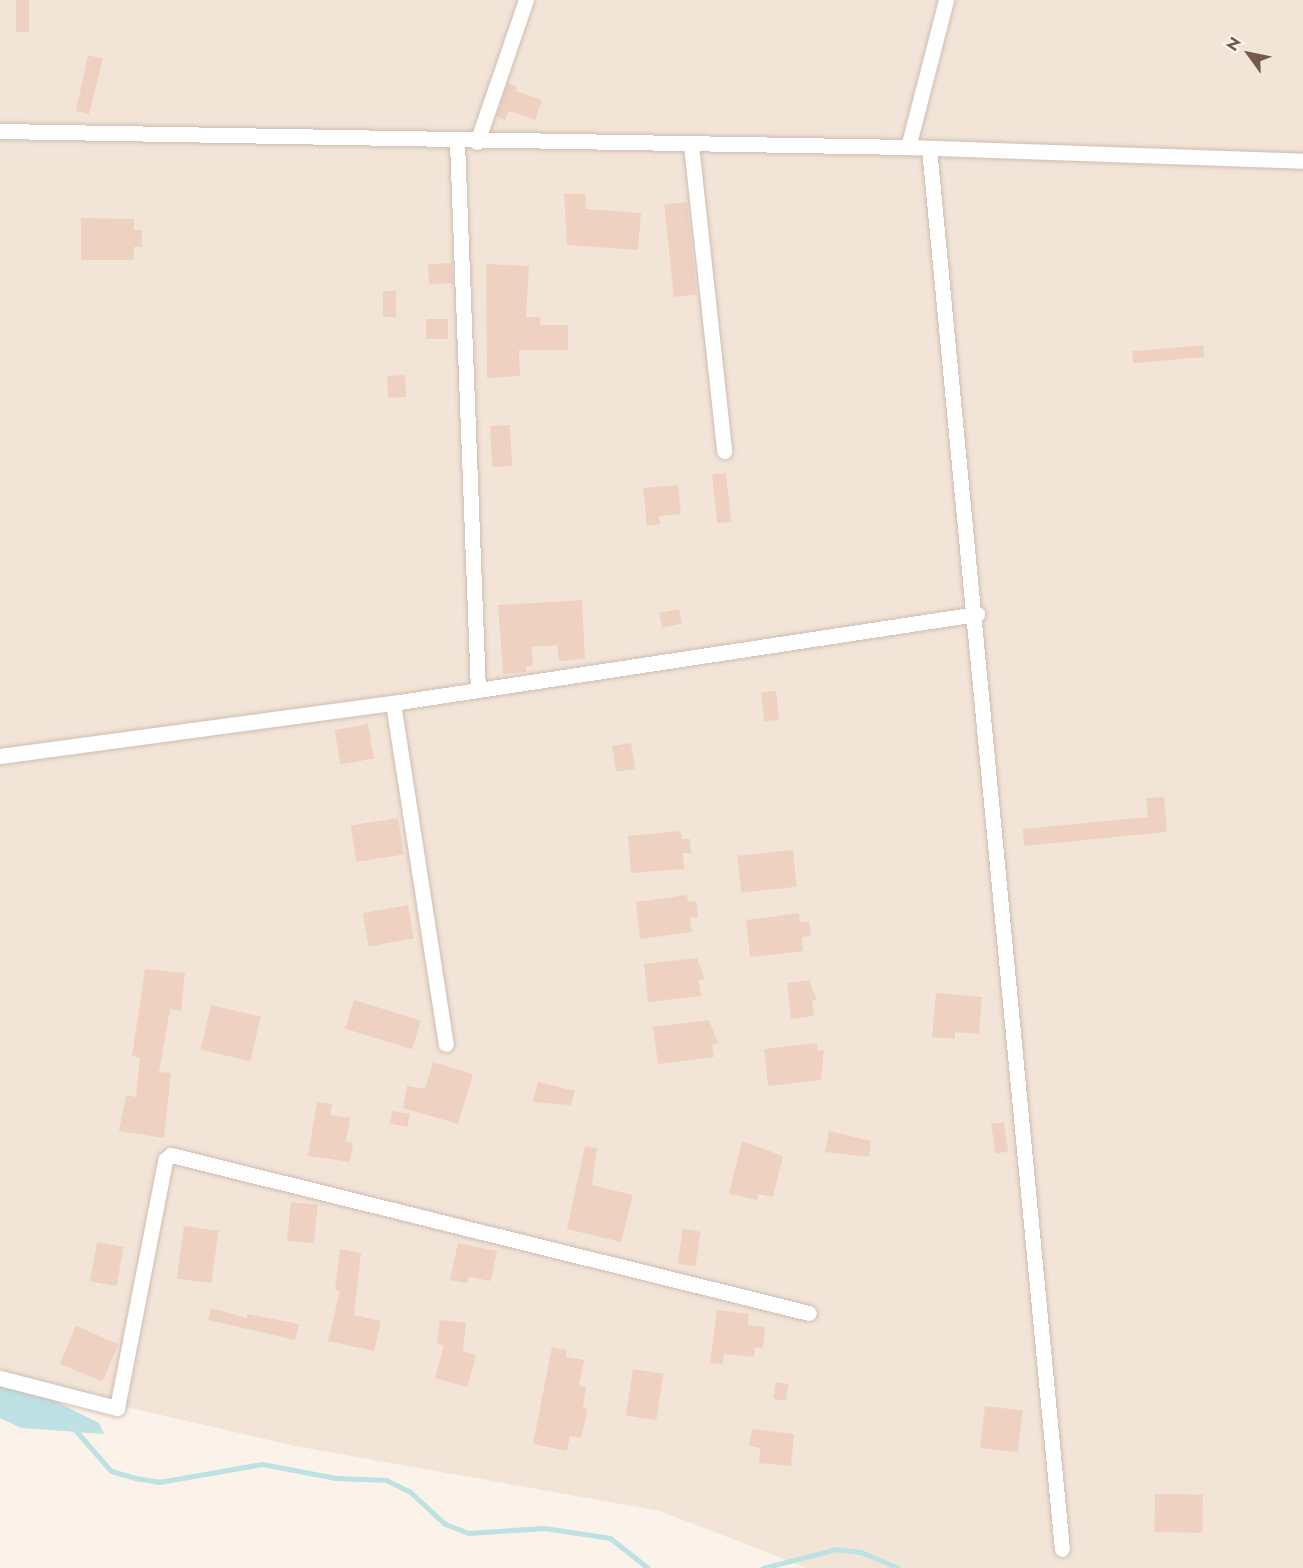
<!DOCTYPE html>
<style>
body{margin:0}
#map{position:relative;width:1303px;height:1568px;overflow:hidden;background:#fbf3e9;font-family:Jost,sans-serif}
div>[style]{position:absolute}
.residential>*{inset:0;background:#f2e5d8}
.water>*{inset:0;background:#bee1e4}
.stream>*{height:5px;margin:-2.5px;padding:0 2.5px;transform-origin:2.5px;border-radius:2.5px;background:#bee1e4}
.building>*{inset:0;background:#efd1c2;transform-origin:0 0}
.roads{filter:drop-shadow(0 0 2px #cfbdb2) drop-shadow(0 0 2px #cfbdb2)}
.minor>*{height:15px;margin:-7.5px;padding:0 7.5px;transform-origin:7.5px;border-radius:7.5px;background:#fff}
span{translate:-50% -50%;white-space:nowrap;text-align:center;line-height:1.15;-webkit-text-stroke:4.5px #fef7ef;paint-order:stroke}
.north{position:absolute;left:1219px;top:24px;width:60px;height:60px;-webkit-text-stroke:4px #fef7ef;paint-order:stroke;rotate:303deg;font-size:16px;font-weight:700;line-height:24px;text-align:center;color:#74594e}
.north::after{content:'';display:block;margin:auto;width:21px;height:27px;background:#74594e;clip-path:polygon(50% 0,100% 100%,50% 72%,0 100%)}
</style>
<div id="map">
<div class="residential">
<div style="clip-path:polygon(0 0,1303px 0,1303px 1568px,807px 1568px,660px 1511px,295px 1446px,0 1378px)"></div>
</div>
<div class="water">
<div style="clip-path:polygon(0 1385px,31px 1389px,99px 1423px,104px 1434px,21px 1428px,0 1418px)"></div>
</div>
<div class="stream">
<div style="left:76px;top:1431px;width:53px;rotate:48.8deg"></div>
<div style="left:111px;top:1471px;width:25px;rotate:16deg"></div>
<div style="left:135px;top:1478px;width:24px;rotate:9deg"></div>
<div style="left:159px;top:1482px;width:105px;rotate:-9.9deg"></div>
<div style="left:262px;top:1464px;width:75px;rotate:10.7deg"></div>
<div style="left:336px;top:1478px;width:50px;rotate:2.3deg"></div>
<div style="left:386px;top:1480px;width:25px;rotate:26deg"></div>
<div style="left:409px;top:1491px;width:49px;rotate:42.5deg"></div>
<div style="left:445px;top:1524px;width:25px;rotate:21deg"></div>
<div style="left:468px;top:1533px;width:76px;rotate:-3.8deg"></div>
<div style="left:544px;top:1528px;width:67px;rotate:8.6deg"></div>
<div style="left:610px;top:1538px;width:48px;rotate:38.3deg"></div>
<div style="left:763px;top:1568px;width:75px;rotate:-14.6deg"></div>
<div style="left:836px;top:1549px;width:25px;rotate:7deg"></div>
<div style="left:861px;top:1552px;width:40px;rotate:23.4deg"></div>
</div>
<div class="building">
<div style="left:16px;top:0;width:13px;height:32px"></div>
<div style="clip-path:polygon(88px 55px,103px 59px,89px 114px,76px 111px)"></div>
<div style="clip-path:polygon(508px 83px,517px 87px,516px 91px,542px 100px,535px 120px,509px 111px,505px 120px,496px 116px)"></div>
<div style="clip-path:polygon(564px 194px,585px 194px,586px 209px,641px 213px,638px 250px,567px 245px)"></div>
<div style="left:687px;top:202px;width:93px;height:23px;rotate:84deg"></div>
<div style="clip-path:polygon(81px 218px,134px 219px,134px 230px,142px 230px,142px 247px,134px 247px,134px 260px,81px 260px)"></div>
<div style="left:452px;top:263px;width:20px;height:24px;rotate:87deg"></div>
<div style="clip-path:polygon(486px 264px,529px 266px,526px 317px,540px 317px,540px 325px,568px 325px,568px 350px,519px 350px,520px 376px,487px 378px)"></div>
<div style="left:383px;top:291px;width:13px;height:26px"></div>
<div style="left:448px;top:319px;width:20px;height:22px;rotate:90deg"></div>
<div style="left:1203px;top:345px;width:12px;height:71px;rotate:85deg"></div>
<div style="left:405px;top:375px;width:22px;height:18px;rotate:87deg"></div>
<div style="left:510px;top:425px;width:41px;height:20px;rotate:87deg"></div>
<div style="left:726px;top:473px;width:49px;height:14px;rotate:84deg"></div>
<div style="clip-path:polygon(678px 485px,681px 514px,659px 516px,660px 524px,647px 526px,643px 488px)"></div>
<div style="clip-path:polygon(582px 600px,585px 659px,559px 661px,557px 645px,532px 647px,533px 666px,526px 666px,526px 672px,503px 674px,498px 605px)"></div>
<div style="left:679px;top:609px;width:15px;height:20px;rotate:79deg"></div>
<div style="left:776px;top:691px;width:29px;height:15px;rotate:84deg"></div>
<div style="left:368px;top:724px;width:35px;height:34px;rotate:80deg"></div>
<div style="left:631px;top:743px;width:26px;height:19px;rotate:81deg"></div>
<div style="clip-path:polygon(1164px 797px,1167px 832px,1024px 846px,1023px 829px,1148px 817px,1146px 798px)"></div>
<div style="left:398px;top:818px;width:37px;height:48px;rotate:81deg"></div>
<div style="clip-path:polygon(681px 831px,682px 839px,690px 839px,691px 853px,683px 853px,684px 869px,631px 873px,628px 836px)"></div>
<div style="left:793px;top:850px;width:37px;height:56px;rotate:84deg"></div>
<div style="clip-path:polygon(687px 895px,688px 902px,696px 901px,698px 917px,690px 918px,692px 932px,640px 939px,636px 902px)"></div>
<div style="left:408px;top:905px;width:34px;height:46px;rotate:80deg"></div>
<div style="clip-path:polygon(799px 913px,800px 922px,809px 921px,811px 936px,802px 937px,803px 951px,750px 957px,746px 920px)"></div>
<div style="clip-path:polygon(697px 958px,705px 979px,699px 980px,701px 996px,648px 1002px,644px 964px)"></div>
<div style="clip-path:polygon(145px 969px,185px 973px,181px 1011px,170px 1009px,159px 1072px,171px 1073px,164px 1138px,119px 1131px,126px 1095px,136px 1097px,140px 1058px,132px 1056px)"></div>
<div style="clip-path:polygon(809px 980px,817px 1000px,812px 1001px,814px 1016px,791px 1019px,787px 983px)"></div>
<div style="clip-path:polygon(936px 993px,982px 997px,979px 1034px,955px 1032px,955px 1039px,932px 1037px)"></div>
<div style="left:354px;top:1000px;width:70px;height:30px;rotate:17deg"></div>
<div style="left:211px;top:1005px;width:51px;height:46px;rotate:13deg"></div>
<div style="clip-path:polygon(709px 1020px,718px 1043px,712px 1044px,714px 1057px,658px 1064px,653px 1027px)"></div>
<div style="clip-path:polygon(817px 1043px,817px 1051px,824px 1050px,821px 1080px,768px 1086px,764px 1049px)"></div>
<div style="clip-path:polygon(433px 1062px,473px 1074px,458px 1124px,403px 1108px,407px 1086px,425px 1089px)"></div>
<div style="clip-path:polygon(538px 1082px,575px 1091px,571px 1105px,533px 1102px)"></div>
<div style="clip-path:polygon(317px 1102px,332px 1104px,330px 1115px,350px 1118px,346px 1142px,353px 1143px,350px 1162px,308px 1156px)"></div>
<div style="left:392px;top:1111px;width:18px;height:13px;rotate:9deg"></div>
<div style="left:1004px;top:1122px;width:30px;height:13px;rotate:82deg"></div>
<div style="clip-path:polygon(829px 1131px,871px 1141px,869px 1157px,825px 1152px)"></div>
<div style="clip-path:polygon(742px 1141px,783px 1156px,773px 1197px,758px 1194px,757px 1200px,729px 1194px)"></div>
<div style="clip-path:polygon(585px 1146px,597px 1148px,592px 1185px,633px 1195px,621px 1242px,567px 1229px)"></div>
<div style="left:291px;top:1202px;width:27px;height:39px;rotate:6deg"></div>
<div style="left:184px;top:1226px;width:35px;height:53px;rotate:8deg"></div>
<div style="left:683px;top:1229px;width:18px;height:35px;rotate:9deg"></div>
<div style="left:97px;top:1242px;width:27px;height:40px;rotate:10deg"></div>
<div style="clip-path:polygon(458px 1243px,497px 1251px,491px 1281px,468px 1277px,467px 1283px,450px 1280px)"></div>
<div style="clip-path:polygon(340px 1249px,361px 1253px,354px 1315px,381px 1321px,374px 1351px,328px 1341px,340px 1291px,335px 1290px)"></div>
<div style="clip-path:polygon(211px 1308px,247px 1318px,247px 1314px,299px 1324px,295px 1340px,208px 1320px)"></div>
<div style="clip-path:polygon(717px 1310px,749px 1314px,748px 1325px,765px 1327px,763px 1348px,755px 1347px,754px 1357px,724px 1354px,723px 1364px,710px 1363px)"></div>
<div style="clip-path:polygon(440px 1320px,466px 1323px,463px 1351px,476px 1355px,467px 1387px,435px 1378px,444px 1345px,437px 1344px)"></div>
<div style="left:76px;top:1326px;width:46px;height:41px;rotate:23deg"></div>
<div style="clip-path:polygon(552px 1347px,567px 1350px,566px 1357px,584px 1360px,579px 1386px,586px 1387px,583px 1408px,588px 1409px,581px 1438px,570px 1436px,567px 1451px,533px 1444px)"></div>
<div style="left:633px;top:1369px;width:31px;height:47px;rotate:9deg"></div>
<div style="left:776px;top:1382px;width:13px;height:17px;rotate:9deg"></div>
<div style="left:985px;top:1406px;width:38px;height:42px;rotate:7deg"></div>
<div style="clip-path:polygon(752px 1429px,794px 1434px,791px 1466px,759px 1463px,760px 1448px,749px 1446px)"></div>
<div style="left:1155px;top:1494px;width:48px;height:38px;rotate:1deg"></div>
</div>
<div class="roads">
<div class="minor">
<div style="left:0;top:131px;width:908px;rotate:1.01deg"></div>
<div style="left:908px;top:147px;width:395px;rotate:2deg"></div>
<div style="left:457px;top:142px;width:548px;rotate:87.81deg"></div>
<div style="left:477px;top:142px;width:150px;rotate:-71deg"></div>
<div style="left:691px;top:145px;width:308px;rotate:83.8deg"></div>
<div style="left:908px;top:147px;width:152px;rotate:-75.5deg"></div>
<div style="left:929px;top:148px;width:1407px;rotate:84.58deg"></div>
<div style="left:393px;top:703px;width:345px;rotate:81.2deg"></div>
<div style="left:0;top:756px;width:397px;rotate:-7.7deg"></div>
<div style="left:393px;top:703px;width:591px;rotate:-8.67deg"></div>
<div style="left:0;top:1378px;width:121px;rotate:14.4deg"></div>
<div style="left:117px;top:1408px;width:253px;rotate:-79deg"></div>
<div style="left:165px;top:1160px;width:8px;rotate:-40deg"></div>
<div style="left:171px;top:1155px;width:657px;rotate:13.91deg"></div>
</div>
</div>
<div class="north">N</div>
</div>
